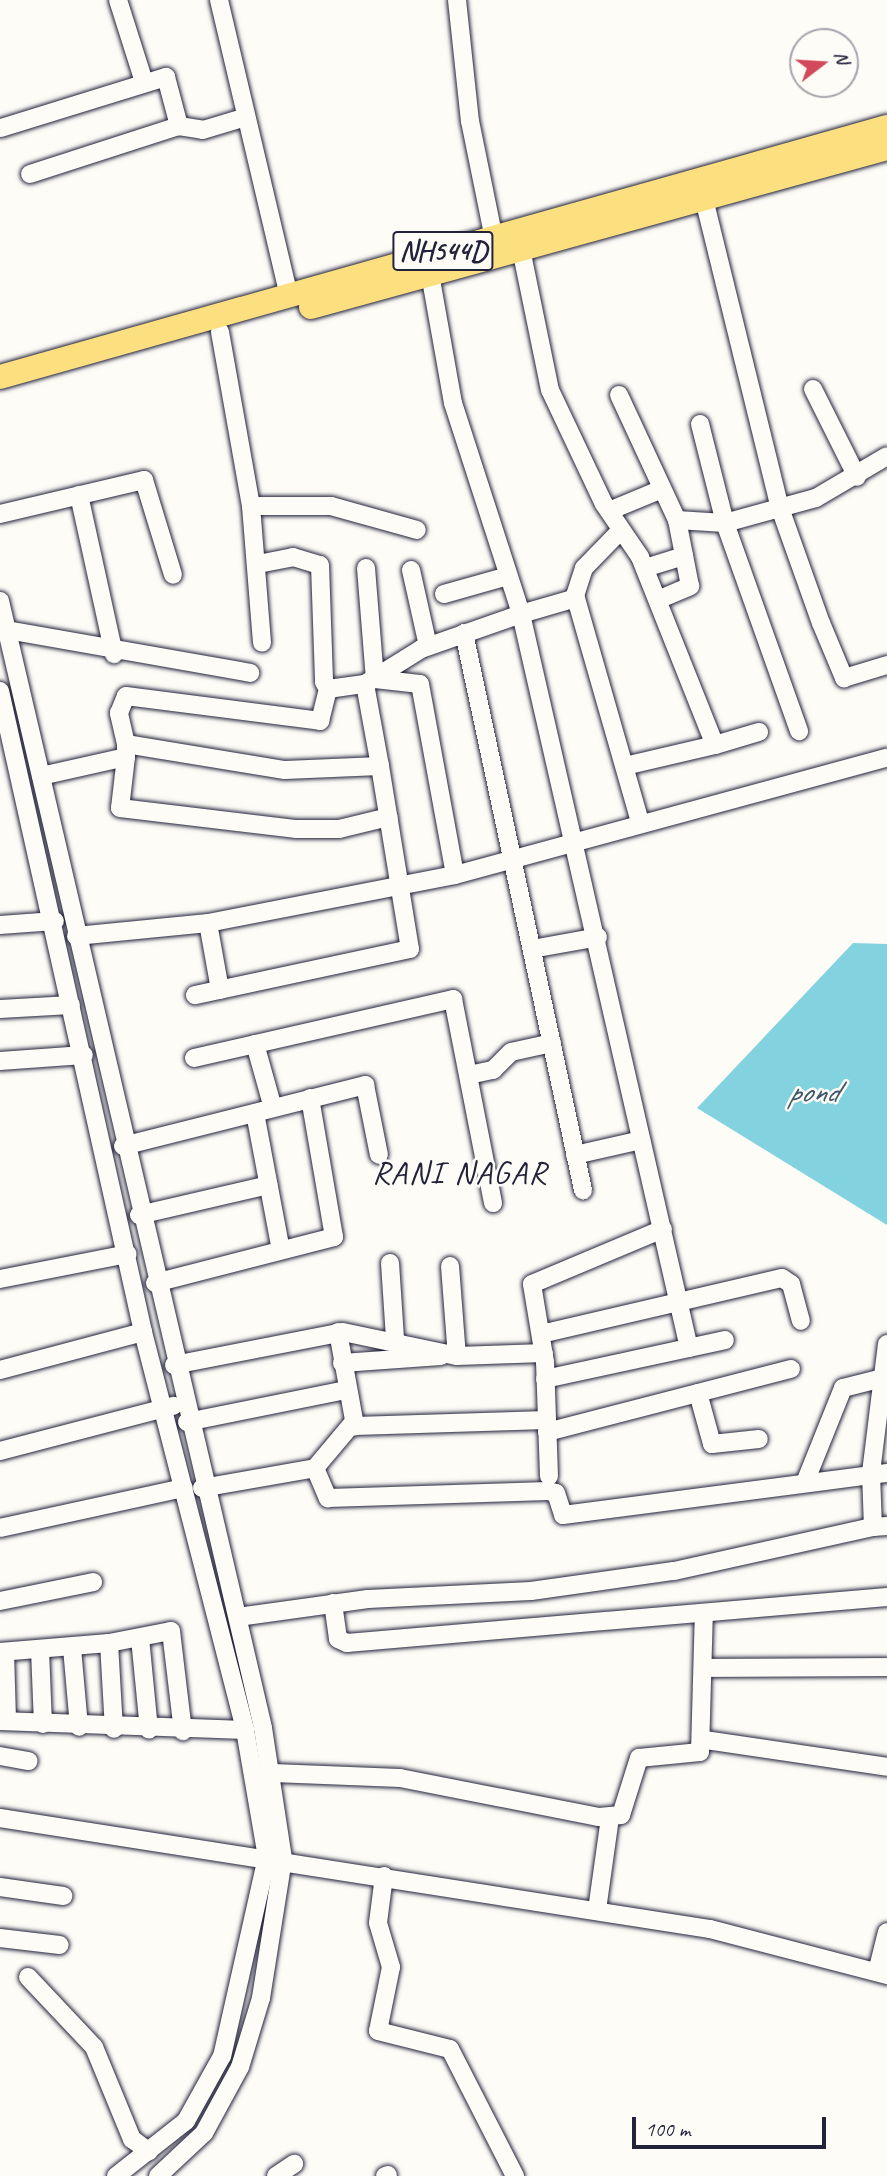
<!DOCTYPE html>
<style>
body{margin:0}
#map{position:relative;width:887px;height:2176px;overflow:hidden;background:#fdfcf7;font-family:Caveat,sans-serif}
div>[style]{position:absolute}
.water>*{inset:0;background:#83d2e0}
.roads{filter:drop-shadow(0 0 2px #22223b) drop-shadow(0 0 2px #22223b)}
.minor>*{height:18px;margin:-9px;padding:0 9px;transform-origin:9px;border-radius:9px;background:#fdfcf7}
.highway>*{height:24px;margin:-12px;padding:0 12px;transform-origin:12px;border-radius:12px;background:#fce080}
span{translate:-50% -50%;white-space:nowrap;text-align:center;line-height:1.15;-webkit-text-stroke:5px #fdfcf7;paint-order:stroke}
.shield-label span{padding:2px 5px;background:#fdfcf7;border:2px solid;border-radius:5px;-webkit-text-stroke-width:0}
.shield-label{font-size:28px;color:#22223b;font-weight:700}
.water-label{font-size:32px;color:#3f576d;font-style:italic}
.neighbourhood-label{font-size:32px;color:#22223b;letter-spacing:2px}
.north{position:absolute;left:789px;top:28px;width:70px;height:70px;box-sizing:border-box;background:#fdfcf7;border:2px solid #a5a5ac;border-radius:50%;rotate:73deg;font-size:19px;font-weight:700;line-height:28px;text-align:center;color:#22223b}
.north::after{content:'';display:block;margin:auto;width:24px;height:32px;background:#d1495b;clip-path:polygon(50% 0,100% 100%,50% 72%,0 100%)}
.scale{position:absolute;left:632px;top:2117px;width:194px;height:32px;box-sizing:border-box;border:4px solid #22223b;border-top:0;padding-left:9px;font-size:21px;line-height:24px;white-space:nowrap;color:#22223b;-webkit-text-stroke:5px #fdfcf7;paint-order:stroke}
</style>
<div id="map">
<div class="water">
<div style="clip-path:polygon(853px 943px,887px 944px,887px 1225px,697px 1108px)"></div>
</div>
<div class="roads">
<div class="minor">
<div style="left:118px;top:0;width:86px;rotate:72.4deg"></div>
<div style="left:219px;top:0;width:304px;rotate:76.7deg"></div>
<div style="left:457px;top:0;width:122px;rotate:83.9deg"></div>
<div style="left:470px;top:121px;width:120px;rotate:78.5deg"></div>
<div style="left:1px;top:128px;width:173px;rotate:-17.2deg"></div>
<div style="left:166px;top:77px;width:51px;rotate:75.1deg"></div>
<div style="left:30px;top:174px;width:157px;rotate:-17.9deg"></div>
<div style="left:179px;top:126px;width:24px;rotate:9deg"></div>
<div style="left:203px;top:130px;width:45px;rotate:-16.8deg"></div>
<div style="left:704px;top:199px;width:318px;rotate:76.2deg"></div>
<div style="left:780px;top:508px;width:122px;rotate:70.4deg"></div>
<div style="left:821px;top:623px;width:60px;rotate:67.3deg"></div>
<div style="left:844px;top:678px;width:45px;rotate:-16.8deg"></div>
<div style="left:521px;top:249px;width:144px;rotate:78.4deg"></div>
<div style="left:550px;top:390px;width:126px;rotate:64.7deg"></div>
<div style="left:604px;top:504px;width:64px;rotate:55.8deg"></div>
<div style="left:640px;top:557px;width:202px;rotate:68.3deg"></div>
<div style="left:715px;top:745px;width:46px;rotate:-16.5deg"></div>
<div style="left:430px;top:274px;width:131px;rotate:79.9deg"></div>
<div style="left:453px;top:403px;width:222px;rotate:72.1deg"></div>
<div style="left:521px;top:614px;width:57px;rotate:-16.2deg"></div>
<div style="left:220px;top:332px;width:177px;rotate:79.9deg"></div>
<div style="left:251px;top:506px;width:137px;rotate:85.4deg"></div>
<div style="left:813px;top:389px;width:98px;rotate:63.4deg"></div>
<div style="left:619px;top:395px;width:138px;rotate:65.1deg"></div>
<div style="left:700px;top:424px;width:102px;rotate:75.8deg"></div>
<div style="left:725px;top:523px;width:221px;rotate:70.4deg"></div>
<div style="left:79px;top:495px;width:163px;rotate:77.6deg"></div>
<div style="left:251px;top:506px;width:80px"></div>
<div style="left:331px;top:506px;width:89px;rotate:15.6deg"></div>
<div style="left:609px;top:511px;width:57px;rotate:-22.5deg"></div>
<div style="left:0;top:514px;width:148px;rotate:-13.3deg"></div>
<div style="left:144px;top:480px;width:99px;rotate:73deg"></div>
<div style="left:621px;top:530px;width:53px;rotate:134.2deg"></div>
<div style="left:584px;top:568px;width:28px;rotate:108deg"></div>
<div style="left:575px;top:595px;width:235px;rotate:74deg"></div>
<div style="left:258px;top:564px;width:36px;rotate:-11deg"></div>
<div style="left:293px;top:557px;width:28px;rotate:17deg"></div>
<div style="left:320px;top:565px;width:117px;rotate:88deg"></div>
<div style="left:324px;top:682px;width:8px;rotate:60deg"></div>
<div style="left:328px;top:689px;width:37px;rotate:-8deg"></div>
<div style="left:366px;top:568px;width:111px;rotate:85.4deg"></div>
<div style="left:375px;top:679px;width:45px;rotate:6.3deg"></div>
<div style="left:420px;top:684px;width:194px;rotate:79.6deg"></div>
<div style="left:645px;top:568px;width:41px;rotate:-17.1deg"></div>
<div style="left:411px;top:570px;width:78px;rotate:77.4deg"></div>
<div style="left:444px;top:594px;width:66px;rotate:-15.7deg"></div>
<div style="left:660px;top:599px;width:33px;rotate:-23deg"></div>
<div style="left:690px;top:586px;width:67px;rotate:-101.1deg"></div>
<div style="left:677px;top:520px;width:48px;rotate:3.6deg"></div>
<div style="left:725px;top:523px;width:94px;rotate:-15.4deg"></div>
<div style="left:816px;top:498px;width:82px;rotate:-30.6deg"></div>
<div style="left:0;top:601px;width:1157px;rotate:76.86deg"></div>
<div style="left:263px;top:1728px;width:133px;rotate:81.3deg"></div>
<div style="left:283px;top:1859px;width:141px;rotate:99deg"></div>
<div style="left:261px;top:1998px;width:72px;rotate:106.9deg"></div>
<div style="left:240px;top:2067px;width:75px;rotate:118.6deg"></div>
<div style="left:204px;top:2133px;width:63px;rotate:136.9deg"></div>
<div style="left:7px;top:630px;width:247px;rotate:10deg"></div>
<div style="left:464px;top:633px;width:570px;rotate:77.94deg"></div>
<div style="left:0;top:691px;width:657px;rotate:77.42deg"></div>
<div style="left:143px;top:1332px;width:411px;rotate:75.6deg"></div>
<div style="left:245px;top:1730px;width:129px;rotate:80.2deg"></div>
<div style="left:267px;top:1857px;width:204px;rotate:102.7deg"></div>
<div style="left:222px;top:2056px;width:74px;rotate:119deg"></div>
<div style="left:186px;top:2121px;width:89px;rotate:141.8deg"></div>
<div style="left:126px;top:744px;width:32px;rotate:-103deg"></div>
<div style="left:119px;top:713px;width:18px;rotate:-68deg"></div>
<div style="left:126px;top:696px;width:196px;rotate:7.3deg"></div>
<div style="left:320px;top:721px;width:33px;rotate:-76deg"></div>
<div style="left:126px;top:757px;width:51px;rotate:96.7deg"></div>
<div style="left:120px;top:808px;width:178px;rotate:6.8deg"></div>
<div style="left:297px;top:829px;width:42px"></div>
<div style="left:339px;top:829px;width:51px;rotate:-13.5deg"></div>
<div style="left:380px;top:766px;width:83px;rotate:-100.4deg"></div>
<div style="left:365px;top:684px;width:66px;rotate:-32deg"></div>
<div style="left:421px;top:649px;width:106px;rotate:-19.3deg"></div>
<div style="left:521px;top:614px;width:753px;rotate:77.11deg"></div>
<div style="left:625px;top:766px;width:92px;rotate:-13.1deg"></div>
<div style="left:41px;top:776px;width:87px;rotate:-12.6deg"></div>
<div style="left:126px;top:757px;width:13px;rotate:-90deg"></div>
<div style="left:126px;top:744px;width:161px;rotate:9.3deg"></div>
<div style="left:285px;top:770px;width:95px;rotate:-2.4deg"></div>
<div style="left:380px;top:766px;width:185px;rotate:80.7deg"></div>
<div style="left:410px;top:949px;width:220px;rotate:167.9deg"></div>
<div style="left:208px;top:923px;width:68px;rotate:79.8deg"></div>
<div style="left:0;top:925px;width:55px;rotate:-4.2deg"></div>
<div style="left:76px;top:936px;width:133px;rotate:-5.6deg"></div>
<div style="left:208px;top:923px;width:252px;rotate:-11deg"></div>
<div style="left:455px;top:875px;width:448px;rotate:-15.2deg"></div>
<div style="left:532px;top:949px;width:67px;rotate:-10.3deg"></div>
<div style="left:0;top:1009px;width:71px;rotate:-3.2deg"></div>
<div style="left:255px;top:1044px;width:66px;rotate:74.3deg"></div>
<div style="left:194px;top:1058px;width:266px;rotate:-12.8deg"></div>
<div style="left:453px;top:999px;width:208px;rotate:78.9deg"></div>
<div style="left:0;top:1061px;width:84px;rotate:-4.1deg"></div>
<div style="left:469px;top:1075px;width:25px;rotate:-12deg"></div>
<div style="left:493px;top:1070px;width:25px;rotate:-45deg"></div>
<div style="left:511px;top:1052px;width:42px;rotate:-12.4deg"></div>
<div style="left:255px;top:1113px;width:139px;rotate:79.3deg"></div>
<div style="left:123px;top:1146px;width:250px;rotate:-14.1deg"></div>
<div style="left:365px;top:1085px;width:71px;rotate:78.7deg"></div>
<div style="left:575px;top:1155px;width:68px;rotate:-12.8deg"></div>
<div style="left:139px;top:1215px;width:133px;rotate:-13deg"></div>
<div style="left:390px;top:1263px;width:76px;rotate:86.2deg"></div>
<div style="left:450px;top:1266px;width:90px;rotate:85.6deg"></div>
<div style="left:0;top:1279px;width:130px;rotate:-11.1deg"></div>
<div style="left:155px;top:1283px;width:185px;rotate:-14.4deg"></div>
<div style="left:334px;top:1237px;width:141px;rotate:-99.8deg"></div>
<div style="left:338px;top:1332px;width:96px;rotate:79.7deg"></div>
<div style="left:355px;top:1426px;width:192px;rotate:-1.8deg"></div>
<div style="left:541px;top:1334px;width:247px;rotate:-13.1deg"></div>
<div style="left:782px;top:1278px;width:11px;rotate:34deg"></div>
<div style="left:791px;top:1284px;width:38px;rotate:75deg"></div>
<div style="left:887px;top:1344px;width:130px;rotate:97.1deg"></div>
<div style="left:871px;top:1473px;width:54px;rotate:87.9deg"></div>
<div style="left:873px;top:1527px;width:14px;rotate:-4deg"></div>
<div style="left:342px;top:1363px;width:99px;rotate:-4deg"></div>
<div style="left:174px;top:1365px;width:172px;rotate:-11deg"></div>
<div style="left:343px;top:1332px;width:116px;rotate:11.9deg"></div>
<div style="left:457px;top:1356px;width:87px;rotate:-2deg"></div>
<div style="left:0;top:1370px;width:148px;rotate:-14.9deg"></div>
<div style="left:545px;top:1379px;width:184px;rotate:-12.2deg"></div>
<div style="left:698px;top:1393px;width:53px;rotate:74.6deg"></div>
<div style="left:712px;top:1444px;width:47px;rotate:-6.1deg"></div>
<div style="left:187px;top:1422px;width:162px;rotate:-11.4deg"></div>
<div style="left:547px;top:1432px;width:252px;rotate:-14.5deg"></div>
<div style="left:0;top:1451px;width:179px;rotate:-14.6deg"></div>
<div style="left:315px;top:1468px;width:57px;rotate:-49.9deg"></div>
<div style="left:549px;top:1476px;width:114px;rotate:-92deg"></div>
<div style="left:545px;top:1362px;width:79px;rotate:-99.5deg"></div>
<div style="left:532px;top:1284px;width:142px;rotate:-22.8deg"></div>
<div style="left:806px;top:1480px;width:99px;rotate:-68.1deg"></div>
<div style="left:843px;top:1388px;width:41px;rotate:-14deg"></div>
<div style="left:202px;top:1488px;width:115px;rotate:-10deg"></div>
<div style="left:315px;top:1468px;width:33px;rotate:67deg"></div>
<div style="left:328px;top:1498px;width:220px;rotate:-1.8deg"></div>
<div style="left:548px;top:1491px;width:8px;rotate:14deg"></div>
<div style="left:556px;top:1493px;width:23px;rotate:72deg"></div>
<div style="left:563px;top:1515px;width:327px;rotate:-7.4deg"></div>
<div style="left:0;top:1528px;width:188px;rotate:-12.3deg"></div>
<div style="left:0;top:1601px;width:95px;rotate:-11.5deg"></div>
<div style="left:333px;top:1603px;width:36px;rotate:82deg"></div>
<div style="left:338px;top:1639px;width:10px;rotate:24deg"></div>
<div style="left:347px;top:1643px;width:542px;rotate:-4.87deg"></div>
<div style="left:238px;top:1617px;width:131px;rotate:-7.9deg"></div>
<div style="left:368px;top:1599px;width:163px;rotate:-2.8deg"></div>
<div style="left:531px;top:1591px;width:144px;rotate:-8deg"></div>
<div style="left:674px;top:1571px;width:204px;rotate:-12.5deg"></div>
<div style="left:140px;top:1638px;width:92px;rotate:84.4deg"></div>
<div style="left:109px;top:1643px;width:86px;rotate:86.7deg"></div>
<div style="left:72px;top:1648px;width:79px;rotate:84.9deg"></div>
<div style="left:40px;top:1650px;width:74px;rotate:87.7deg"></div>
<div style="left:0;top:1652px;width:109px;rotate:-4.7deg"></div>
<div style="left:109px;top:1643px;width:63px;rotate:-11deg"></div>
<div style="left:171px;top:1631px;width:101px;rotate:83.2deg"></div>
<div style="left:5px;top:1652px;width:69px;rotate:88.3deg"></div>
<div style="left:705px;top:1668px;width:182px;rotate:-0.3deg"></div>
<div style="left:0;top:1721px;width:245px;rotate:2.1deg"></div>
<div style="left:705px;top:1740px;width:184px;rotate:8.4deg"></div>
<div style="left:0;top:1756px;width:29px;rotate:10deg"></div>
<div style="left:273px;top:1773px;width:127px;rotate:2.3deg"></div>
<div style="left:400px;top:1778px;width:203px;rotate:11.1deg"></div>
<div style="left:599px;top:1817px;width:22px;rotate:-5deg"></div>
<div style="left:621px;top:1815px;width:60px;rotate:-72.5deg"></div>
<div style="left:639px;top:1758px;width:61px;rotate:-5.6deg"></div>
<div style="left:700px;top:1752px;width:139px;rotate:-88.4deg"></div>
<div style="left:0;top:1818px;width:719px;rotate:8.89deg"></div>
<div style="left:710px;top:1929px;width:183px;rotate:14.6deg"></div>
<div style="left:384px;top:1876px;width:47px;rotate:97.3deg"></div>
<div style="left:378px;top:1923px;width:46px;rotate:73.5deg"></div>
<div style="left:391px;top:1967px;width:65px;rotate:101.5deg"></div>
<div style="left:378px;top:2031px;width:74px;rotate:14deg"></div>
<div style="left:450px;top:2049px;width:143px;rotate:62.9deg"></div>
<div style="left:0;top:1887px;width:64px;rotate:8.1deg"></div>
<div style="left:597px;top:1910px;width:93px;rotate:-82deg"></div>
<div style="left:0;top:1938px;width:60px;rotate:6.7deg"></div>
<div style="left:877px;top:1972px;width:41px;rotate:-76deg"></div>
<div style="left:28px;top:1977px;width:96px;rotate:46.7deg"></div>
<div style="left:94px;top:2047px;width:100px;rotate:67.6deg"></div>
<div style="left:132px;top:2139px;width:21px;rotate:37deg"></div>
<div style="left:276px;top:2176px;width:22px;rotate:-34deg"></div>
<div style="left:385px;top:2176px;width:3px;rotate:-18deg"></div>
</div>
<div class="highway">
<div style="left:311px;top:307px;width:598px;rotate:-15.43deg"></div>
<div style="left:0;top:377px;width:922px;rotate:-15.74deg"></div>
</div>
</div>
<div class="shield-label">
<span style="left:443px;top:251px">NH544D</span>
</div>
<div class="water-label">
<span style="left:813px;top:1092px">pond</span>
</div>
<div class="neighbourhood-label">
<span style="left:460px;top:1173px">RANI NAGAR</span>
</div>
<div class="north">N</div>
<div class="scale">100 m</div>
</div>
